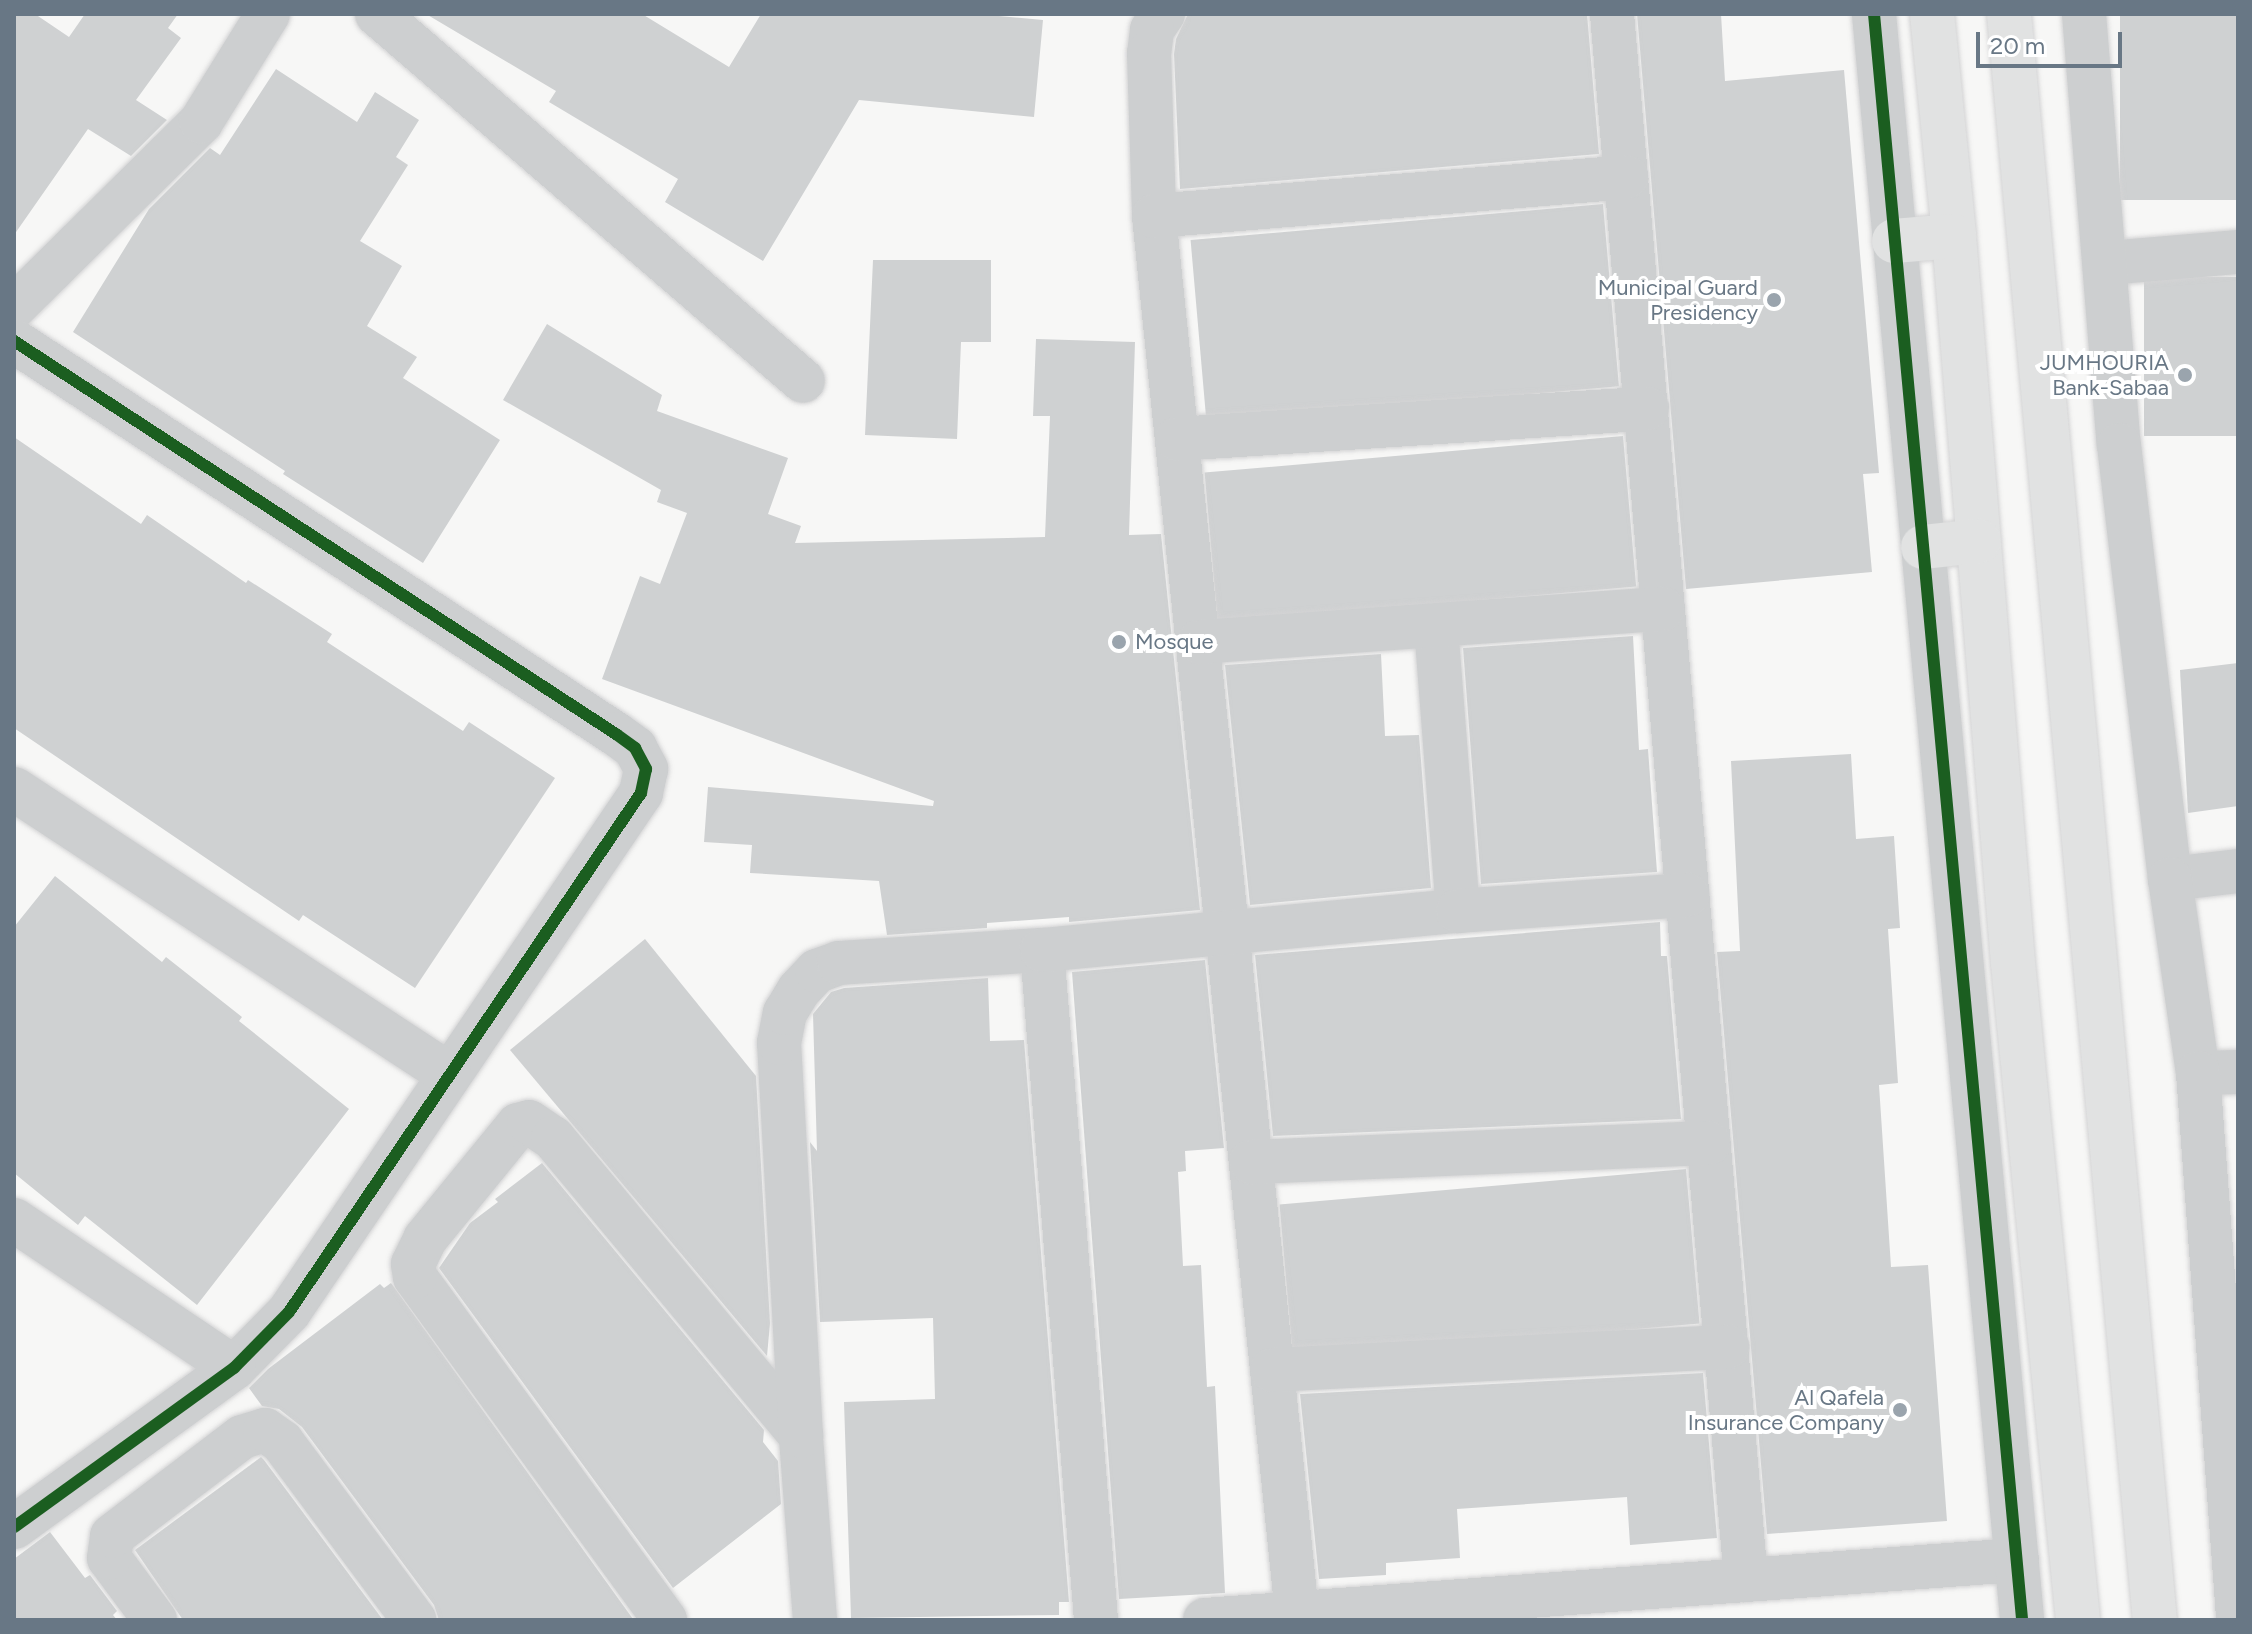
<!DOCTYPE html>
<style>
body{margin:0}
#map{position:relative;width:2252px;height:1634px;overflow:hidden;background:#f7f7f6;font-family:Figtree,sans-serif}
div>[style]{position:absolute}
.building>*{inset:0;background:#cfd1d2;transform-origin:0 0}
.roads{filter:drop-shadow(0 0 2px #d3d3d4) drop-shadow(0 0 2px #d3d3d4)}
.minor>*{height:44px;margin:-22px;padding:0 22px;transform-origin:22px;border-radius:22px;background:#cdcfd0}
.tertiary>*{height:44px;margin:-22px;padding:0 22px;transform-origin:22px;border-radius:22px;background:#cdcfd0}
.trunk>*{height:44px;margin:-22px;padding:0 22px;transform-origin:22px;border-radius:22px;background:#e1e2e2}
.cycleway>*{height:12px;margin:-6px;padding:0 6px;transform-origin:6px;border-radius:6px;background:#1b5e20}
.dots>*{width:22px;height:22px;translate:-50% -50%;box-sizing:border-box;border:4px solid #fff;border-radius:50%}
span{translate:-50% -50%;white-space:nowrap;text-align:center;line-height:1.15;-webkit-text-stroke:8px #fff;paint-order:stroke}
.poi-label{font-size:22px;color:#687785}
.right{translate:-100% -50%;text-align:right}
.left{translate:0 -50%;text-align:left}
.frame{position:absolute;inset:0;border:16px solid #687785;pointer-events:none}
.scale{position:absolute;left:1976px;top:32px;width:146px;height:36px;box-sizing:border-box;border:4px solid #687785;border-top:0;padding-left:10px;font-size:24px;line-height:28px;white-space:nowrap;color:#687785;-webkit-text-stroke:6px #fff;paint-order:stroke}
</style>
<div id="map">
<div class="building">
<div style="clip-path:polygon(14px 14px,35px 14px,69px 37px,85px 14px,178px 14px,168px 28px,181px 38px,136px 100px,167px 120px,131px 156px,88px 129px,14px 235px)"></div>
<div style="clip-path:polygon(426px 14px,642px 14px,729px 67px,761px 14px,977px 14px,1043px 20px,1034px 117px,859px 100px,763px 261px,665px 202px,678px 179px,549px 102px,556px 91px)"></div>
<div style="clip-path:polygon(1188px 14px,1587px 14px,1599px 154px,1180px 189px,1174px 54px,1176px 39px)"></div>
<div style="clip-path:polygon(1637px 14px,1721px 14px,1725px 81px,1844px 70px,1879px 473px,1863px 474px,1872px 572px,1686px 589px)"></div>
<div style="left:2120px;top:14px;width:118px;height:186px"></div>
<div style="clip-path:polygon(276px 69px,357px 122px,375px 92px,419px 120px,396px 157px,408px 165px,360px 241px,402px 266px,367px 326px,417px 357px,403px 378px,500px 440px,423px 563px,283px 474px,285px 471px,73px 332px,149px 209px,210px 148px,220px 155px)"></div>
<div style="left:1603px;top:204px;width:183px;height:414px;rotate:85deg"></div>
<div style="clip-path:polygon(873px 260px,991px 260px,991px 342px,961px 342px,957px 439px,865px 435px)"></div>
<div style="left:2238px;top:277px;width:159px;height:94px;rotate:90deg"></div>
<div style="clip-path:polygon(547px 324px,662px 395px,657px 411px,788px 458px,768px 514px,801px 526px,795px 543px,1045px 537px,1050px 416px,1033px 416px,1036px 339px,1135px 342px,1129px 535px,1161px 534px,1200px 910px,1069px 922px,1069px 917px,987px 923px,987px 928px,887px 935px,879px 881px,750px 873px,752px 845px,704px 842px,708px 787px,933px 806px,934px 801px,602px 679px,640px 576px,660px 584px,687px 513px,657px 502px,661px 490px,503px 400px)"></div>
<div style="left:1623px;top:436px;width:151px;height:420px;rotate:85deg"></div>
<div style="clip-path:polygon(14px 437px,141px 524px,147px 515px,246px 583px,248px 580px,332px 634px,327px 642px,463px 731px,469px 722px,555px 778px,415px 988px,303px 915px,299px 921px,14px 728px)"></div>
<div style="clip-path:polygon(1633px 636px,1639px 750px,1648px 749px,1657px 872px,1481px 884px,1463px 648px)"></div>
<div style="clip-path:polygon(1381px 654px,1385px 736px,1419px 735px,1431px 888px,1250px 905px,1225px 665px)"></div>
<div style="clip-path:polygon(2238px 663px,2238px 806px,2188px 813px,2180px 670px)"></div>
<div style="clip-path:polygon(1851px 754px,1856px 839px,1894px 836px,1900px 928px,1888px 929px,1898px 1083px,1879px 1085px,1891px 1267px,1928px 1265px,1947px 1521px,1767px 1534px,1717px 952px,1740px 951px,1731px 761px)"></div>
<div style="clip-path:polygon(55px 876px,162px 962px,166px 957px,242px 1017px,239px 1021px,349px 1109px,197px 1305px,85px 1216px,78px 1225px,14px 1173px,14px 927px)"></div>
<div style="clip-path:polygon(1660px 922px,1661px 956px,1667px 956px,1681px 1119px,1273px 1136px,1255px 955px)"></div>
<div style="clip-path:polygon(645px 939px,756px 1076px,770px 1323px,767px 1356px,510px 1050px)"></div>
<div style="clip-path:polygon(1205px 960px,1224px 1148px,1185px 1151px,1186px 1171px,1178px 1172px,1183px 1266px,1201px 1265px,1207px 1387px,1215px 1386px,1225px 1593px,1119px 1599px,1072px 972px)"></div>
<div style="clip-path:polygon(988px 978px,990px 1041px,1024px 1040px,1069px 1602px,1059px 1602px,1059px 1615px,851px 1618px,844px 1402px,935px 1399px,933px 1318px,820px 1322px,810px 1142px,817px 1151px,813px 1014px,831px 992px,844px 988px)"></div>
<div style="clip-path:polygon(542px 1163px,764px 1430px,763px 1442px,778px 1461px,781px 1504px,673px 1588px,439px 1268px,470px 1223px,498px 1202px,495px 1199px)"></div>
<div style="left:1686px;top:1169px;width:155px;height:408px;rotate:85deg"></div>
<div style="clip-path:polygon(391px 1283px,633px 1619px,631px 1620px,439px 1620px,434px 1605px,302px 1427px,279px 1409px,262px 1406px,249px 1388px,268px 1369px,380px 1284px,384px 1288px)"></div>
<div style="clip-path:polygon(1703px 1373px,1717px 1538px,1630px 1545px,1627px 1497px,1457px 1509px,1460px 1558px,1386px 1563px,1386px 1575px,1319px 1579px,1300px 1394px)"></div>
<div style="clip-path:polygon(261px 1457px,264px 1460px,383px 1620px,183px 1620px,135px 1550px)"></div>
<div style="clip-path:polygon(50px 1532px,85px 1578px,90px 1575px,117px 1611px,113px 1615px,117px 1620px,14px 1620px,14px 1559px)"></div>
</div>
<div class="roads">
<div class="minor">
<div style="left:377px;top:14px;width:562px;rotate:40.74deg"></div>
<div style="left:1163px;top:14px;width:19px;rotate:125deg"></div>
<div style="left:1152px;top:30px;width:23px;rotate:97deg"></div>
<div style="left:1149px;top:53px;width:163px;rotate:88.2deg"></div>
<div style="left:1154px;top:216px;width:1404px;rotate:84.16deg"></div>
<div style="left:1612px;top:14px;width:1572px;rotate:85.11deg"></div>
<div style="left:1154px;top:216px;width:474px;rotate:-4.7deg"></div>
<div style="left:2107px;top:263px;width:131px;rotate:-4.8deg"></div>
<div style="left:14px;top:307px;width:263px;rotate:-44.7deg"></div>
<div style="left:201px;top:122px;width:127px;rotate:-58.2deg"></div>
<div style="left:14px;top:341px;width:719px;rotate:33.14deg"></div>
<div style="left:616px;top:734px;width:24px;rotate:36deg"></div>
<div style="left:635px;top:748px;width:24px;rotate:62deg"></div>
<div style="left:646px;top:769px;width:25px;rotate:102deg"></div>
<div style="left:641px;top:793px;width:627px;rotate:124.15deg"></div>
<div style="left:289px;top:1312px;width:78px;rotate:134.5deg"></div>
<div style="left:234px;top:1368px;width:271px;rotate:144.1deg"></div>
<div style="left:1177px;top:439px;width:471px;rotate:-3.7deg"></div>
<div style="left:1436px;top:626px;width:286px;rotate:85.6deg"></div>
<div style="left:1199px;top:642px;width:465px;rotate:-4.1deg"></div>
<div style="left:14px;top:789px;width:521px;rotate:33.26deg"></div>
<div style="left:2170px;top:879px;width:68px;rotate:-6.7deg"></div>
<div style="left:1042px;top:950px;width:672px;rotate:85.39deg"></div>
<div style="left:2198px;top:1073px;width:40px;rotate:-1.4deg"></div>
<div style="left:1251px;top:1162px;width:458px;rotate:-2.4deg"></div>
<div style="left:14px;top:1220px;width:265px;rotate:33.9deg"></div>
<div style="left:1272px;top:1370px;width:456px;rotate:-2.9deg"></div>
<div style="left:155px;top:1620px;width:77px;rotate:-126.6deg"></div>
<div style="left:109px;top:1558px;width:22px;rotate:-82deg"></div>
<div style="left:112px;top:1536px;width:163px;rotate:-37.3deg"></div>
<div style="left:242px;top:1437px;width:24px;rotate:-17deg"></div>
<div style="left:265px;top:1430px;width:21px;rotate:35deg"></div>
<div style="left:282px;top:1442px;width:222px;rotate:53.4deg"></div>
<div style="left:665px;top:1620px;width:424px;rotate:-126.1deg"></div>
<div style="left:415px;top:1277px;width:13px;rotate:-99deg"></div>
<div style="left:413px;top:1264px;width:28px;rotate:-64deg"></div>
<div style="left:425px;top:1239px;width:147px;rotate:-50.8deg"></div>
<div style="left:518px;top:1125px;width:11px;rotate:-15deg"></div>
<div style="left:529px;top:1122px;width:29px;rotate:34deg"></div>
<div style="left:553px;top:1138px;width:388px;rotate:50.2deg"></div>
<div style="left:815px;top:1620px;width:185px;rotate:-94.4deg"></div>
<div style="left:801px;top:1436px;width:394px;rotate:-93.2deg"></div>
<div style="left:779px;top:1043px;width:31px;rotate:-79deg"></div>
<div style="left:785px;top:1013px;width:27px;rotate:-59deg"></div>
<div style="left:799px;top:990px;width:26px;rotate:-47deg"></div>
<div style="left:817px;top:971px;width:23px;rotate:-20deg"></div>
<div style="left:839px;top:963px;width:203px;rotate:-3.7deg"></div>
<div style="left:1042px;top:950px;width:418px;rotate:-5.4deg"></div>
<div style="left:1458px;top:911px;width:230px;rotate:-4deg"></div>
<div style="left:1205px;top:1620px;width:814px;rotate:-4.23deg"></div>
</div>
<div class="tertiary">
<div style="left:1874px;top:14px;width:1613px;rotate:84.73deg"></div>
<div style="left:2084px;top:14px;width:432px;rotate:85.4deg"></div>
<div style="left:2119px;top:445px;width:437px;rotate:83.3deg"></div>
<div style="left:2170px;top:879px;width:196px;rotate:81.8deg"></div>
<div style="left:2198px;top:1073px;width:545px;rotate:85.79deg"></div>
</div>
<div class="trunk">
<div style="left:1932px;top:14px;width:223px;rotate:84.3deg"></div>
<div style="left:1954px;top:236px;width:729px;rotate:85.36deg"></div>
<div style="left:2013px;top:963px;width:660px;rotate:84.35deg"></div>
<div style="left:2009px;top:14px;width:1613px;rotate:84.81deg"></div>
<div style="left:1894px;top:241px;width:60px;rotate:-4.8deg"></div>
<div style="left:1923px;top:547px;width:56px;rotate:-6.1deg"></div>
</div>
</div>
<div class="cycleway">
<div style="left:1874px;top:14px;width:1613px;rotate:84.73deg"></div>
<div style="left:14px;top:341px;width:719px;rotate:33.14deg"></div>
<div style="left:616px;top:734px;width:24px;rotate:36deg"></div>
<div style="left:635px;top:748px;width:24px;rotate:62deg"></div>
<div style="left:646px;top:769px;width:25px;rotate:102deg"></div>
<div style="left:641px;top:793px;width:627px;rotate:124.15deg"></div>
<div style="left:289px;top:1312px;width:78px;rotate:134.5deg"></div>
<div style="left:234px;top:1368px;width:271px;rotate:144.1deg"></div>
</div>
<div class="dots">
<div style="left:1774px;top:300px;background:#9aa4ad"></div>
<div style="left:2185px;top:375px;background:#9aa4ad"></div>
<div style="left:1119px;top:642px;background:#9aa4ad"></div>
<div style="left:1900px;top:1410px;background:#9aa4ad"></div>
</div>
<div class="poi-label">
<span class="right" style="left:1758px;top:300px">Municipal Guard<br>Presidency</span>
<span class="right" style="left:2169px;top:375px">JUMHOURIA<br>Bank-Sabaa</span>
<span class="left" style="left:1135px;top:642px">Mosque</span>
<span class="right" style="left:1884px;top:1410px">Al Qafela<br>Insurance Company</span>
</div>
<div class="frame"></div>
<div class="scale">20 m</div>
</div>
